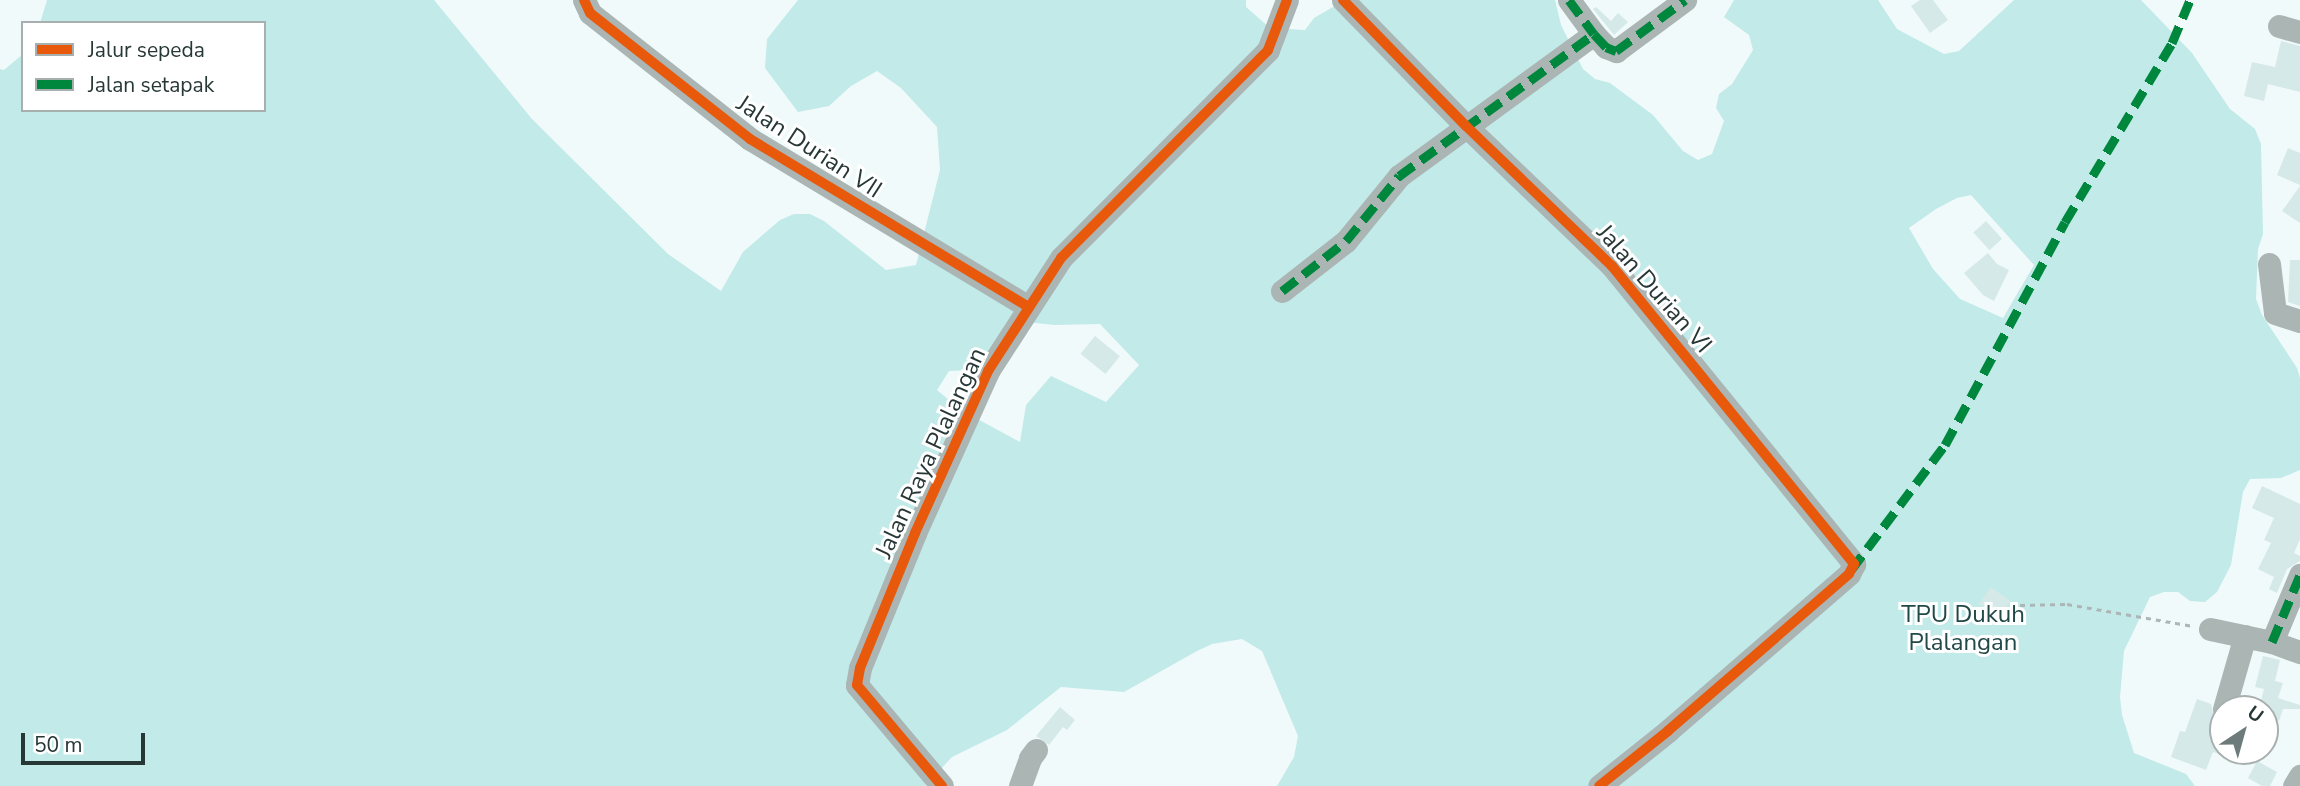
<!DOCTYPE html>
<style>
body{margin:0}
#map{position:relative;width:2300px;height:786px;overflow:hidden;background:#f1fafa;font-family:"Nunito Sans",sans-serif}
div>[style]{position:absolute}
.green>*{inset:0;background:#c1eae9}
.building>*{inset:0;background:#d4e9e8;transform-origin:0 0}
.path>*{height:2.5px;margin-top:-1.25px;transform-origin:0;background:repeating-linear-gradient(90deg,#adb6b6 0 5px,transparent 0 10px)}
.minor>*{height:23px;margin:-11.5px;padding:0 11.5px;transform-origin:11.5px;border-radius:11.5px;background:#aab5b4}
.quiet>*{height:9px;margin-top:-4.5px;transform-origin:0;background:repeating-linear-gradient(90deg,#00873e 0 18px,transparent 0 27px)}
.cycleway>*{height:10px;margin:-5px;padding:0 5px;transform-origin:5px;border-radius:5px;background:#e8590c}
span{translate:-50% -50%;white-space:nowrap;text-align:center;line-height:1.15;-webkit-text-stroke:6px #fff;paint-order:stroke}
.street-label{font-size:24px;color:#263736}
.park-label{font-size:24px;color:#214948}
.legend{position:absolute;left:21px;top:21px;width:245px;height:91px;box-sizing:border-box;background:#fff;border:2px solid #a8afaf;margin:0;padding:9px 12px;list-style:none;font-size:21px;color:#263736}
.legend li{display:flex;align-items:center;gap:14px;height:35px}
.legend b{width:35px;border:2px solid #a8afaf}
.north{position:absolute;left:2209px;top:695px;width:70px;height:70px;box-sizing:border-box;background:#fff;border:2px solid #a8afaf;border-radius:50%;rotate:36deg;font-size:19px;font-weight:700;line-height:28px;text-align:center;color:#263736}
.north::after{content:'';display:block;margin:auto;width:24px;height:32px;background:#6d7b7b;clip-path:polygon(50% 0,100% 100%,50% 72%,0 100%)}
.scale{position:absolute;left:21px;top:733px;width:124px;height:32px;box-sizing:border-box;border:4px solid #263736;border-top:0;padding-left:9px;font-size:21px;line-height:24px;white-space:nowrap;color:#263736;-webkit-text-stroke:5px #fff;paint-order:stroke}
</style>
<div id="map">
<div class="green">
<div style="clip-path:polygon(evenodd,47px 0,434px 0,532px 119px,668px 254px,721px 291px,743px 252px,780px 220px,794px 214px,810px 214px,824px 221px,886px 270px,916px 265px,940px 170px,937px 127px,901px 88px,877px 71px,851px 86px,829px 106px,798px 112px,765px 68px,767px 39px,798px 0,1246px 0,1246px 7px,1270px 28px,1305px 30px,1314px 18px,1345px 0,1555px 0,1561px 25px,1583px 69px,1595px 79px,1610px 83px,1653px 115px,1683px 151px,1698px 160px,1712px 154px,1724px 121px,1716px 108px,1719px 94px,1732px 84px,1753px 50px,1749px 35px,1724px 17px,1734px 0,1878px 0,1897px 29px,1944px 54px,1959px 51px,2014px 0,2141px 0,2192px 53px,2230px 109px,2255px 129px,2261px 144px,2263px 234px,2258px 249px,2256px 299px,2262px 315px,2297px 368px,2300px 378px,2300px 470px,2281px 478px,2250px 479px,2243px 492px,2231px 565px,2217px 592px,2205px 602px,2190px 601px,2178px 592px,2164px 592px,2150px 597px,2124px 651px,2120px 697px,2122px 715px,2134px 753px,2186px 774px,2195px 786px,1277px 786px,1294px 757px,1298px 736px,1262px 651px,1242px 639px,1212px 644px,1197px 651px,1124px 692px,1061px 687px,1007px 730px,952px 757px,925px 786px,0 786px,0 69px,4px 70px,23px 54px,23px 110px,264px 110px,264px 23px,40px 23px,47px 0,1971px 195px,2034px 265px,2003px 318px,1960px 299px,1933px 269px,1909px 228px,1936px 209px,1957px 198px,1971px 195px,47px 0,1015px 321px,1055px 325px,1100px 324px,1139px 365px,1106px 402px,1051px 376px,1026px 405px,1020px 442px,961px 410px,937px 390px,949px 371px,971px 370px,1015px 321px)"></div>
</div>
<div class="building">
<div style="clip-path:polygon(1920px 0,1933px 0,1948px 20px,1930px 33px,1911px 6px)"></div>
<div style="clip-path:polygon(1596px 7px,1611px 21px,1618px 13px,1628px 22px,1614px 35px,1593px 9px)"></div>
<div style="clip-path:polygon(2281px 41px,2300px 46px,2300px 92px,2268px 84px,2264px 101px,2244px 96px,2252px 62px,2275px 67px)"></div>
<div style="clip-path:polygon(2288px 148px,2300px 153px,2300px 185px,2277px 175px)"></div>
<div style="clip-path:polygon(2300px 186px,2300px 223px,2282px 211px)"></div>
<div style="left:1986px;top:221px;width:24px;height:17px;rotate:48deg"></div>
<div style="clip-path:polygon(1988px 253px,1997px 264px,2009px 270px,1994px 301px,1983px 295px,1964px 273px)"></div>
<div style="clip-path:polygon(2290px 260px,2300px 260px,2300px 306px,2288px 302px)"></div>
<div style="left:1095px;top:336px;width:32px;height:23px;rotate:39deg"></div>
<div style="clip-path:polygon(2262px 486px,2300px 504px,2300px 539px,2294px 553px,2300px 556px,2300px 561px,2287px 569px,2277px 593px,2269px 589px,2274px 577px,2258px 569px,2271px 543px,2264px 540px,2274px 518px,2252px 508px)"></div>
<div style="left:1991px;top:587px;width:24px;height:21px;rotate:36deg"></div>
<div style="clip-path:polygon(2263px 656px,2280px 660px,2275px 681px,2283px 683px,2278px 698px,2300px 705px,2300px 709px,2283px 709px,2279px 721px,2275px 720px,2265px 736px,2265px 709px,2259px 709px,2264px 689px,2255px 687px)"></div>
<div style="clip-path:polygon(2197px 699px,2211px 704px,2214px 718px,2223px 723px,2223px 755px,2213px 752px,2206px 770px,2171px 757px,2180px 731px,2185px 732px)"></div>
<div style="clip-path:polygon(1060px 707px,1075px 720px,1067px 730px,1063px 727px,1049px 745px,1036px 736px)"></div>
<div style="clip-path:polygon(2257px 761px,2277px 772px,2270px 786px,2262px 786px,2248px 778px)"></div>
</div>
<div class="path">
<div style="left:2020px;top:605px;width:47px;rotate:-1.2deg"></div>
<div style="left:2067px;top:604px;width:128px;rotate:9.9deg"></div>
</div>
<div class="minor">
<div style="left:584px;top:0;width:14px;rotate:65deg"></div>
<div style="left:590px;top:13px;width:204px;rotate:38.2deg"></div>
<div style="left:750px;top:139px;width:325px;rotate:31.1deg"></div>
<div style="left:1343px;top:0;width:176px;rotate:45.7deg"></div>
<div style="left:1466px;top:126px;width:202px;rotate:43.8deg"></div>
<div style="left:1612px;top:266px;width:384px;rotate:50.9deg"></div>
<div style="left:1854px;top:564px;width:11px;rotate:117deg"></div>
<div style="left:1849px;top:574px;width:240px;rotate:139.1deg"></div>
<div style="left:1668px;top:731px;width:88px;rotate:141.4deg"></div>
<div style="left:1569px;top:0;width:42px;rotate:53.7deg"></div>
<div style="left:2279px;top:26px;width:22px;rotate:16deg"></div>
<div style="left:2269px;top:264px;width:49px;rotate:83deg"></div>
<div style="left:2275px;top:313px;width:26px;rotate:18deg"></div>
<div style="left:1282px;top:291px;width:81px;rotate:-38deg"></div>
<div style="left:1346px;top:241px;width:84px;rotate:-50.8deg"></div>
<div style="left:1399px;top:176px;width:241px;rotate:-36.1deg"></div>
<div style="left:1594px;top:34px;width:18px;rotate:47deg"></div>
<div style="left:1606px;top:47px;width:11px;rotate:22deg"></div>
<div style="left:1616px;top:51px;width:86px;rotate:-36.5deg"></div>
<div style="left:2210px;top:629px;width:63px;rotate:11.8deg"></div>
<div style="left:2272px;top:642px;width:30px;rotate:20deg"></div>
<div style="left:2272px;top:642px;width:73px;rotate:-67.3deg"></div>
<div style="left:2224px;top:709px;width:76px;rotate:-74deg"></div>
<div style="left:942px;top:786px;width:132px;rotate:-130.1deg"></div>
<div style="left:857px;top:685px;width:17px;rotate:-80deg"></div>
<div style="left:860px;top:668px;width:146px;rotate:-67.8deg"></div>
<div style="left:915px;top:533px;width:178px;rotate:-65.7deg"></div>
<div style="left:988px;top:371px;width:135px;rotate:-57.1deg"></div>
<div style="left:1061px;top:258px;width:293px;rotate:-45.1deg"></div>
<div style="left:1268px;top:50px;width:53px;rotate:-69.2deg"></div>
<div style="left:1020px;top:786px;width:30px;rotate:-70deg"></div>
<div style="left:1030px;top:758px;width:10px;rotate:-53deg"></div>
<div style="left:2294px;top:786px;width:12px;rotate:-59deg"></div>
</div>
<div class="quiet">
<div style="left:1569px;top:0;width:42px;rotate:53.7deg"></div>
<div style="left:1282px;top:291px;width:81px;rotate:-38deg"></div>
<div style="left:1346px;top:241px;width:84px;rotate:-50.8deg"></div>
<div style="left:1399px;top:176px;width:241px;rotate:-36.1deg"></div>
<div style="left:1594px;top:34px;width:18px;rotate:47deg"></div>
<div style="left:1606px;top:47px;width:11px;rotate:22deg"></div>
<div style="left:1616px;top:51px;width:86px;rotate:-36.5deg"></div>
<div style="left:1851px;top:570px;width:156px;rotate:-53.1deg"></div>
<div style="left:1945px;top:445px;width:253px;rotate:-61.7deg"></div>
<div style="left:2065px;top:222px;width:209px;rotate:-59.1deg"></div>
<div style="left:2172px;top:43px;width:47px;rotate:-67.3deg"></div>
<div style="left:2272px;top:642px;width:73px;rotate:-67.3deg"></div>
</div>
<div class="cycleway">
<div style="left:584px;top:0;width:14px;rotate:65deg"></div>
<div style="left:590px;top:13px;width:204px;rotate:38.2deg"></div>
<div style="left:750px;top:139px;width:325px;rotate:31.1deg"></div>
<div style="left:1343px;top:0;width:176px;rotate:45.7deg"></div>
<div style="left:1466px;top:126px;width:202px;rotate:43.8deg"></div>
<div style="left:1612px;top:266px;width:384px;rotate:50.9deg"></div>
<div style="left:1854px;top:564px;width:11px;rotate:117deg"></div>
<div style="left:1849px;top:574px;width:240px;rotate:139.1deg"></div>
<div style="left:1668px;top:731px;width:88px;rotate:141.4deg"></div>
<div style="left:942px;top:786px;width:132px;rotate:-130.1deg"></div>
<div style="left:857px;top:685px;width:17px;rotate:-80deg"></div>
<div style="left:860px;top:668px;width:146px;rotate:-67.8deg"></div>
<div style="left:915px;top:533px;width:178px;rotate:-65.7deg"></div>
<div style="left:988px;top:371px;width:135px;rotate:-57.1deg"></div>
<div style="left:1061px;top:258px;width:293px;rotate:-45.1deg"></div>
<div style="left:1268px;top:50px;width:53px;rotate:-69.2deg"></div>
</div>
<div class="street-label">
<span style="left:809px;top:147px;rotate:33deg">Jalan Durian VII</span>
<span style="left:1654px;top:289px;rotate:49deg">Jalan Durian VI</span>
<span style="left:931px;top:453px;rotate:-65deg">Jalan Raya Plalangan</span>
</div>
<div class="park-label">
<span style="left:1963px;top:629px">TPU Dukuh<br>Plalangan</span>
</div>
<ul class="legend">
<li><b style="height:9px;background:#e8590c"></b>Jalur sepeda</li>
<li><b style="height:9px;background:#00873e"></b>Jalan setapak</li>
</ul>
<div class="north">U</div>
<div class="scale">50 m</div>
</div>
